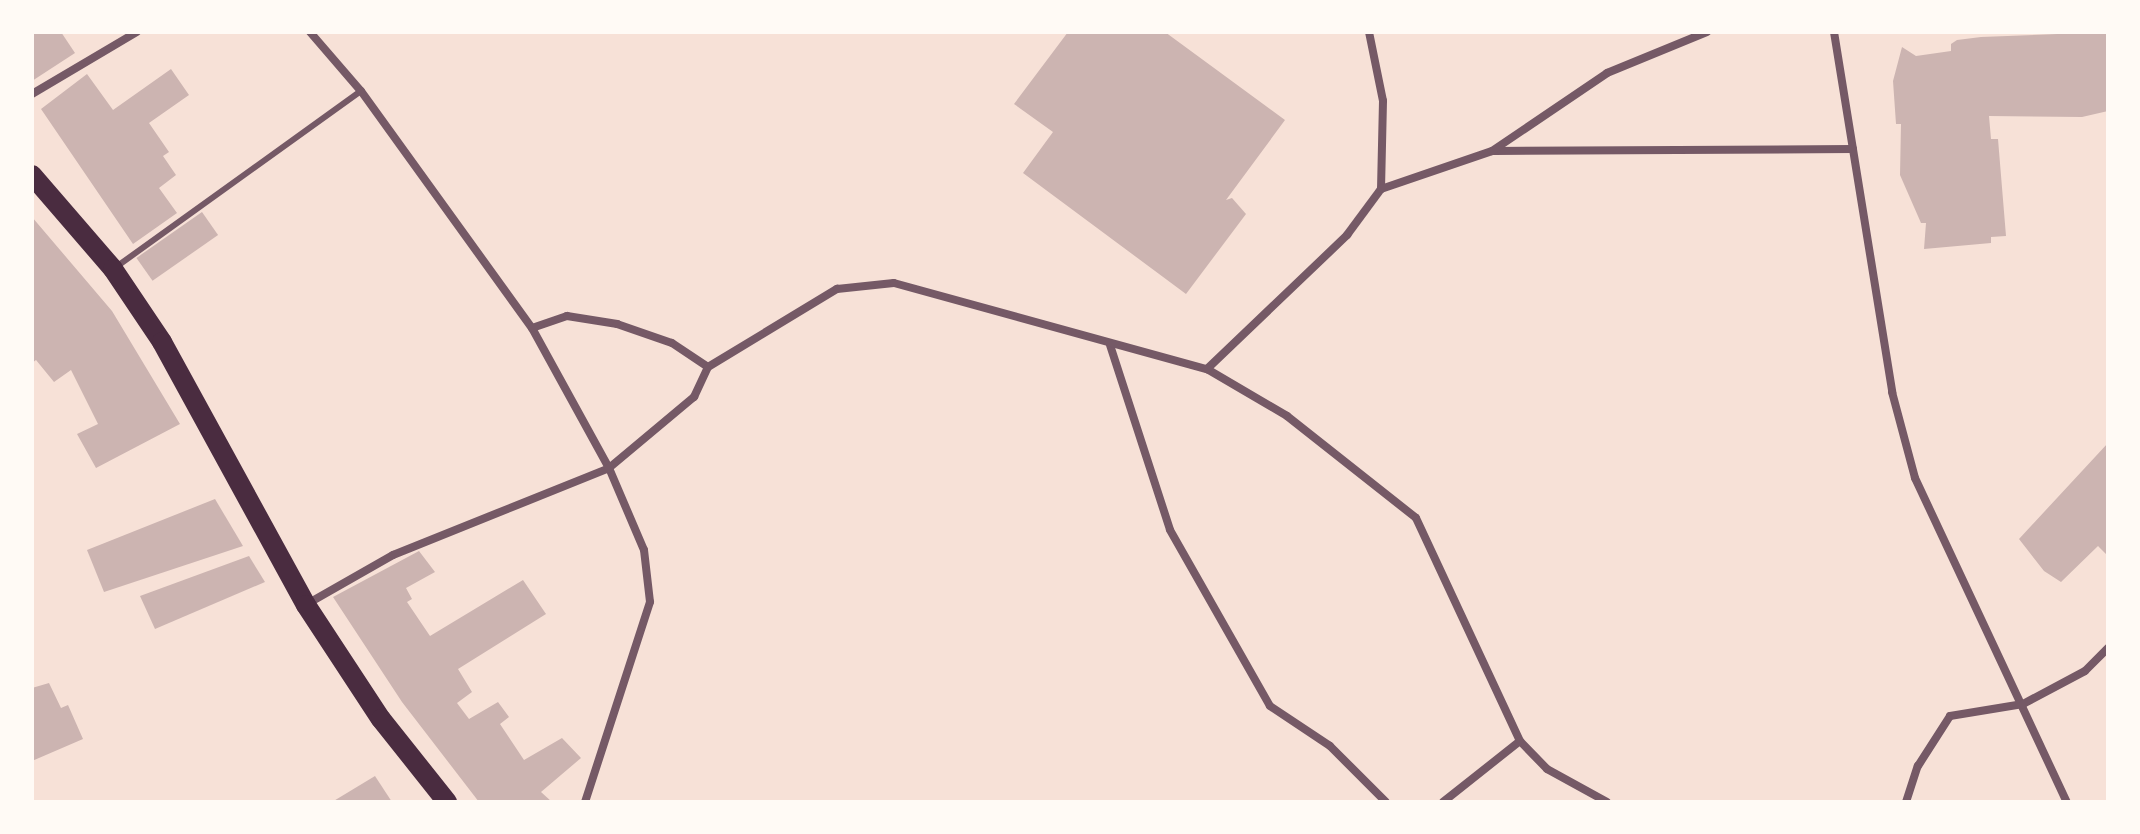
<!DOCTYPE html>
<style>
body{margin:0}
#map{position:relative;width:2140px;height:834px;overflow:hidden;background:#f7e1d7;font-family:Overpass,sans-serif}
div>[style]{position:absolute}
.building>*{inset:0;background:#ccb4b1;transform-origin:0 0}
.service>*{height:6px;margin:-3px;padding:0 3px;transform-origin:3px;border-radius:3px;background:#755966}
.minor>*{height:8px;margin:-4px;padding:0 4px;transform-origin:4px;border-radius:4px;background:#755966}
.primary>*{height:20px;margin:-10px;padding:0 10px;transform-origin:10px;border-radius:10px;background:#4a2c40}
span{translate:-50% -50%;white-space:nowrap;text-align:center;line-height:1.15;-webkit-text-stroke:7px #fffaf5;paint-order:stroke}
.frame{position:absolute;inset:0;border:34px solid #fffaf5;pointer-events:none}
</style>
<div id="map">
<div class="building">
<div style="clip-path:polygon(32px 32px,61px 32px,75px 53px,32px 81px)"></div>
<div style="clip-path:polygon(1068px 32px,1165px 32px,1285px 120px,1226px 200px,1232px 198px,1246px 214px,1186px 294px,1023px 173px,1053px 132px,1014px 104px)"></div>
<div style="clip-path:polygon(2108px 32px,2108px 111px,2082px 117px,1989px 116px,1991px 139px,1998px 139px,2006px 236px,1991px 237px,1991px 243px,1924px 249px,1926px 223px,1921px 223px,1900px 175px,1901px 124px,1896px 124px,1893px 81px,1902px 47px,1916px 56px,1951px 51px,1951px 44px,1957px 40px,1981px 37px)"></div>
<div style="clip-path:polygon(171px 69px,189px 95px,149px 123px,169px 152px,163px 156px,176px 175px,159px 188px,177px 213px,133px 244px,41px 109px,87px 74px,113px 110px)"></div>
<div style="left:202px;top:212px;width:28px;height:80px;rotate:55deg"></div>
<div style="clip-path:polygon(32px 217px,112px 311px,180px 424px,96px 468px,77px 434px,98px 424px,71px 370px,54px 382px,36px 360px,32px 363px)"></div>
<div style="clip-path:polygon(2108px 443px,2108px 556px,2098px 546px,2061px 582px,2044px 571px,2019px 539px)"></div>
<div style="clip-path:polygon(215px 499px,243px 546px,104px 592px,87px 550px)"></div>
<div style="clip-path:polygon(419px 551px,435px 572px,406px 588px,412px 599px,407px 602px,430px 636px,523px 580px,546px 614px,458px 669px,472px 692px,457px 703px,469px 719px,498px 702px,509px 717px,500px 724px,524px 760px,562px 738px,581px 758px,541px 792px,552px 802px,479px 802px,402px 702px,333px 597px)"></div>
<div style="clip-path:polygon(249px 556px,265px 582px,155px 629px,140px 596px)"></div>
<div style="clip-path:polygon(49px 683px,61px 708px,68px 705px,83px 739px,32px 761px,32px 688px)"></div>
<div style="clip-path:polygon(375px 776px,392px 802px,332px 802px)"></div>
</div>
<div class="service">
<div style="left:116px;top:267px;width:302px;rotate:-35.7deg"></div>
</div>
<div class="minor">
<div style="left:310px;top:32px;width:78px;rotate:49.2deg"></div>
<div style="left:361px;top:91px;width:292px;rotate:54.2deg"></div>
<div style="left:532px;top:328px;width:160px;rotate:61.2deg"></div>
<div style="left:609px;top:468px;width:89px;rotate:66.9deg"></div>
<div style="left:644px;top:550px;width:52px;rotate:83.4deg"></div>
<div style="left:650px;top:602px;width:210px;rotate:108deg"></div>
<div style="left:1369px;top:32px;width:70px;rotate:78.5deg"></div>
<div style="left:1383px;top:101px;width:88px;rotate:91.3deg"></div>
<div style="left:1834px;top:32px;width:365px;rotate:80.8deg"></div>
<div style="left:1892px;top:392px;width:89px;rotate:75deg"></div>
<div style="left:1915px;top:478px;width:358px;rotate:64.9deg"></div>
<div style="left:32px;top:94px;width:122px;rotate:-30.6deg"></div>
<div style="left:1494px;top:151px;width:359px;rotate:-0.3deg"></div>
<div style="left:532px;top:328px;width:37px;rotate:-19deg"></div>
<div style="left:567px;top:316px;width:51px;rotate:9.1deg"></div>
<div style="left:617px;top:324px;width:58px;rotate:19.1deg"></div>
<div style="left:672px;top:343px;width:43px;rotate:33.7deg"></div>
<div style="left:1110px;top:345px;width:194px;rotate:72deg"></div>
<div style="left:1170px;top:530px;width:202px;rotate:60.4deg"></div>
<div style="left:1270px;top:706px;width:72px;rotate:33.7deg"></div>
<div style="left:1330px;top:746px;width:79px;rotate:45deg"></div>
<div style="left:1207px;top:369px;width:93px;rotate:30.4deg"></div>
<div style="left:1287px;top:416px;width:164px;rotate:38.3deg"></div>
<div style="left:1416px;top:518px;width:246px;rotate:65deg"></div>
<div style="left:1520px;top:741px;width:39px;rotate:46deg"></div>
<div style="left:1547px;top:769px;width:68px;rotate:28.8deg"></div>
<div style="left:307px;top:604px;width:99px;rotate:-29.7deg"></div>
<div style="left:393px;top:555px;width:233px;rotate:-21.9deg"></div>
<div style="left:609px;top:468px;width:111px;rotate:-39.9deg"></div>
<div style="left:694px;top:397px;width:33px;rotate:-65deg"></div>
<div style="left:708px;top:367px;width:151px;rotate:-31.2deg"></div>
<div style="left:837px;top:289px;width:57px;rotate:-6deg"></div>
<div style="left:894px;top:283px;width:325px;rotate:15.4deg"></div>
<div style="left:1207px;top:369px;width:194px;rotate:-43.7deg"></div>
<div style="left:1347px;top:235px;width:57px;rotate:-53.5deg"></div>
<div style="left:1381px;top:189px;width:117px;rotate:-18.9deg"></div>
<div style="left:1492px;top:151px;width:139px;rotate:-34.1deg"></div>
<div style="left:1607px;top:73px;width:108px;rotate:-22.3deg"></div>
<div style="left:1443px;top:802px;width:98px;rotate:-38.4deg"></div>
<div style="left:1906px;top:802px;width:38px;rotate:-72deg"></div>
<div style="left:1918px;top:766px;width:59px;rotate:-57.4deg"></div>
<div style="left:1950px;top:716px;width:74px;rotate:-9.3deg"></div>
<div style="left:2023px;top:704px;width:70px;rotate:-28deg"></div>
<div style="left:2085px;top:671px;width:33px;rotate:-45deg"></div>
</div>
<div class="primary">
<div style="left:32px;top:175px;width:124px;rotate:49.2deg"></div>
<div style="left:113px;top:269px;width:88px;rotate:56.1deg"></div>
<div style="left:162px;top:342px;width:300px;rotate:61.3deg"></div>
<div style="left:306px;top:605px;width:136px;rotate:56.7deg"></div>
<div style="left:381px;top:719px;width:106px;rotate:51.5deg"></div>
</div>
<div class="frame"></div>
</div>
